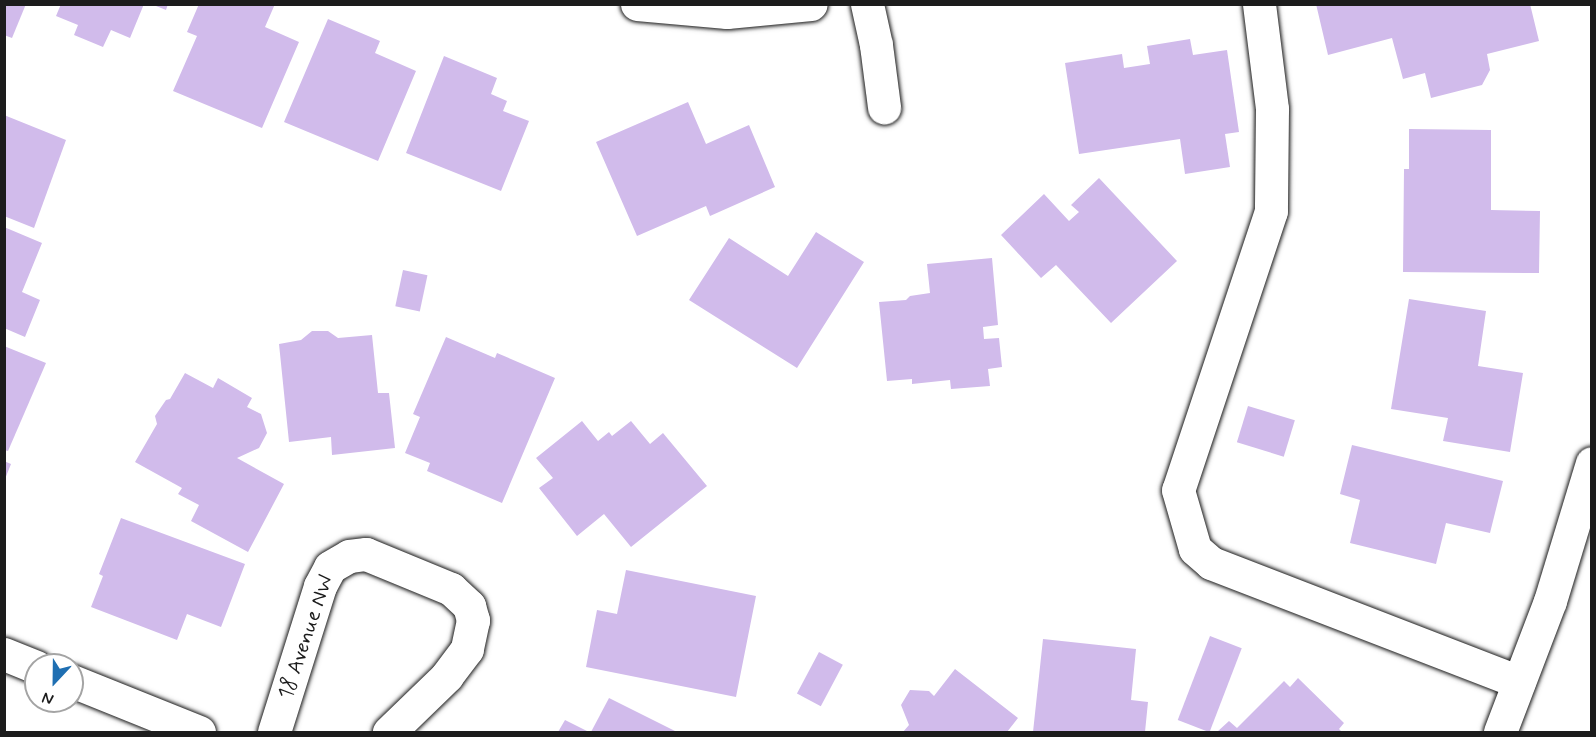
<!DOCTYPE html>
<style>
body{margin:0}
#map{position:relative;width:1596px;height:737px;overflow:hidden;background:#fff;font-family:Mynerve,sans-serif}
div>[style]{position:absolute}
.building>*{inset:0;background:#d1bbeb;transform-origin:0 0}
.roads{filter:drop-shadow(0 0 2px #1c1c1c) drop-shadow(0 0 2px #1c1c1c)}
.minor>*{height:33px;margin:-16.5px;padding:0 16.5px;transform-origin:16.5px;border-radius:16.5px;background:#fff}
span{translate:-50% -50%;white-space:nowrap;text-align:center;line-height:1.15;-webkit-text-stroke:4.5px #fff;paint-order:stroke}
.street-label{font-size:21px;color:#1c1c1c}
.frame{position:absolute;inset:0;border:6px solid #1c1c1c;pointer-events:none}
.north{position:absolute;left:24px;top:653px;width:60px;height:60px;box-sizing:border-box;background:#fff;border:2px solid #a4a4a4;border-radius:50%;rotate:202deg;font-size:16px;font-weight:700;line-height:24px;text-align:center;color:#1c1c1c}
.north::after{content:'';display:block;margin:auto;width:21px;height:27px;background:#1f6fb2;clip-path:polygon(50% 0,100% 100%,50% 72%,0 100%)}
</style>
<div id="map">
<div class="building">
<div style="clip-path:polygon(4px 4px,26px 4px,12px 38px,4px 35px)"></div>
<div style="clip-path:polygon(61px 4px,144px 4px,130px 38px,111px 30px,103px 47px,74px 35px,78px 25px,56px 16px)"></div>
<div style="clip-path:polygon(151px 4px,168px 4px,166px 10px)"></div>
<div style="clip-path:polygon(199px 4px,275px 4px,265px 27px,299px 42px,262px 128px,173px 91px,197px 36px,187px 32px)"></div>
<div style="clip-path:polygon(1316px 4px,1530px 4px,1539px 41px,1487px 54px,1490px 70px,1482px 85px,1431px 98px,1425px 73px,1403px 79px,1392px 38px,1328px 55px)"></div>
<div style="clip-path:polygon(328px 19px,380px 41px,375px 53px,416px 71px,378px 161px,284px 122px)"></div>
<div style="clip-path:polygon(1190px 39px,1193px 55px,1227px 50px,1239px 132px,1225px 134px,1230px 167px,1185px 174px,1180px 139px,1079px 154px,1065px 63px,1122px 54px,1124px 68px,1150px 64px,1147px 46px)"></div>
<div style="clip-path:polygon(444px 56px,497px 78px,491px 94px,507px 101px,503px 111px,529px 121px,501px 191px,406px 153px)"></div>
<div style="clip-path:polygon(688px 102px,706px 144px,749px 125px,775px 187px,710px 216px,706px 206px,637px 236px,596px 142px)"></div>
<div style="clip-path:polygon(4px 115px,66px 140px,34px 228px,4px 216px)"></div>
<div style="clip-path:polygon(1409px 129px,1491px 130px,1491px 210px,1540px 211px,1539px 273px,1403px 272px,1404px 169px,1409px 169px)"></div>
<div style="clip-path:polygon(1099px 178px,1177px 261px,1111px 323px,1056px 265px,1041px 278px,1001px 235px,1044px 194px,1069px 221px,1079px 212px,1071px 205px)"></div>
<div style="clip-path:polygon(4px 227px,42px 243px,22px 292px,40px 300px,25px 337px,4px 328px)"></div>
<div style="clip-path:polygon(816px 232px,864px 262px,797px 368px,689px 300px,729px 238px,788px 276px)"></div>
<div style="clip-path:polygon(992px 258px,998px 325px,983px 327px,984px 339px,999px 338px,1002px 367px,988px 369px,990px 386px,951px 389px,950px 380px,912px 384px,912px 379px,887px 381px,879px 302px,906px 300px,910px 296px,930px 293px,927px 264px)"></div>
<div style="left:403px;top:270px;width:25px;height:37px;rotate:12deg"></div>
<div style="clip-path:polygon(1409px 299px,1486px 311px,1478px 366px,1523px 373px,1510px 452px,1443px 441px,1448px 418px,1391px 409px)"></div>
<div style="clip-path:polygon(312px 331px,328px 331px,338px 338px,372px 335px,378px 393px,389px 393px,395px 448px,332px 455px,331px 437px,289px 442px,279px 344px,301px 340px)"></div>
<div style="clip-path:polygon(446px 337px,495px 358px,497px 353px,555px 378px,502px 503px,427px 471px,430px 463px,405px 453px,420px 417px,413px 414px)"></div>
<div style="clip-path:polygon(4px 346px,46px 363px,8px 451px,4px 450px)"></div>
<div style="clip-path:polygon(185px 373px,213px 388px,218px 378px,252px 398px,247px 407px,261px 414px,267px 433px,259px 448px,237px 458px,284px 484px,248px 552px,191px 521px,199px 505px,178px 494px,182px 488px,135px 462px,157px 424px,155px 416px,166px 400px,170px 399px)"></div>
<div style="left:1248px;top:406px;width:49px;height:38px;rotate:17deg"></div>
<div style="clip-path:polygon(582px 421px,598px 441px,609px 432px,612px 436px,631px 421px,650px 444px,663px 433px,707px 486px,631px 547px,604px 514px,577px 536px,539px 488px,553px 478px,536px 458px)"></div>
<div style="clip-path:polygon(1352px 445px,1503px 481px,1490px 533px,1446px 523px,1436px 564px,1350px 543px,1360px 500px,1340px 494px)"></div>
<div style="clip-path:polygon(4px 461px,11px 464px,5px 479px,4px 479px)"></div>
<div style="clip-path:polygon(121px 518px,245px 564px,221px 627px,187px 614px,177px 640px,91px 607px,103px 576px,99px 574px)"></div>
<div style="clip-path:polygon(626px 570px,756px 596px,736px 697px,586px 667px,597px 610px,617px 614px)"></div>
<div style="left:1210px;top:636px;width:34px;height:90px;rotate:21deg"></div>
<div style="clip-path:polygon(1043px 639px,1136px 649px,1131px 700px,1148px 702px,1145px 732px,1033px 732px)"></div>
<div style="left:819px;top:652px;width:27px;height:47px;rotate:28deg"></div>
<div style="clip-path:polygon(955px 669px,1018px 718px,1007px 732px,903px 732px,909px 725px,901px 705px,910px 690px,929px 691px,934px 696px)"></div>
<div style="clip-path:polygon(1298px 678px,1344px 723px,1339px 729px,1342px 732px,1217px 732px,1229px 721px,1237px 728px,1284px 681px,1290px 687px)"></div>
<div style="clip-path:polygon(609px 698px,677px 732px,591px 732px)"></div>
<div style="clip-path:polygon(565px 720px,589px 732px,558px 732px)"></div>
</div>
<div class="roads">
<div class="minor">
<div style="left:637px;top:4px;width:90px;rotate:5.1deg"></div>
<div style="left:727px;top:12px;width:84px;rotate:-5.4deg"></div>
<div style="left:867px;top:4px;width:42px;rotate:77.6deg"></div>
<div style="left:876px;top:45px;width:63px;rotate:82.6deg"></div>
<div style="left:1259px;top:4px;width:106px;rotate:82.9deg"></div>
<div style="left:1272px;top:109px;width:102px;rotate:90.6deg"></div>
<div style="left:1271px;top:211px;width:294px;rotate:108.4deg"></div>
<div style="left:1178px;top:490px;width:61px;rotate:73.9deg"></div>
<div style="left:1195px;top:549px;width:21px;rotate:41deg"></div>
<div style="left:1211px;top:563px;width:330px;rotate:21.1deg"></div>
<div style="left:4px;top:654px;width:35px;rotate:22deg"></div>
<div style="left:72px;top:681px;width:137px;rotate:21.9deg"></div>
<div style="left:274px;top:732px;width:153px;rotate:-72.5deg"></div>
<div style="left:320px;top:586px;width:21px;rotate:-62deg"></div>
<div style="left:330px;top:567px;width:22px;rotate:-30deg"></div>
<div style="left:349px;top:556px;width:17px;rotate:-7deg"></div>
<div style="left:366px;top:554px;width:92px;rotate:22.4deg"></div>
<div style="left:451px;top:589px;width:25px;rotate:43deg"></div>
<div style="left:469px;top:606px;width:15px;rotate:74deg"></div>
<div style="left:473px;top:620px;width:30px;rotate:102deg"></div>
<div style="left:467px;top:649px;width:34px;rotate:127deg"></div>
<div style="left:447px;top:676px;width:81px;rotate:136deg"></div>
<div style="left:1500px;top:732px;width:140px;rotate:-69.1deg"></div>
<div style="left:1550px;top:601px;width:144px;rotate:-73.1deg"></div>
</div>
</div>
<div class="street-label">
<span style="left:306px;top:637px;rotate:-71deg">18 Avenue NW</span>
</div>
<div class="frame"></div>
<div class="north">N</div>
</div>
